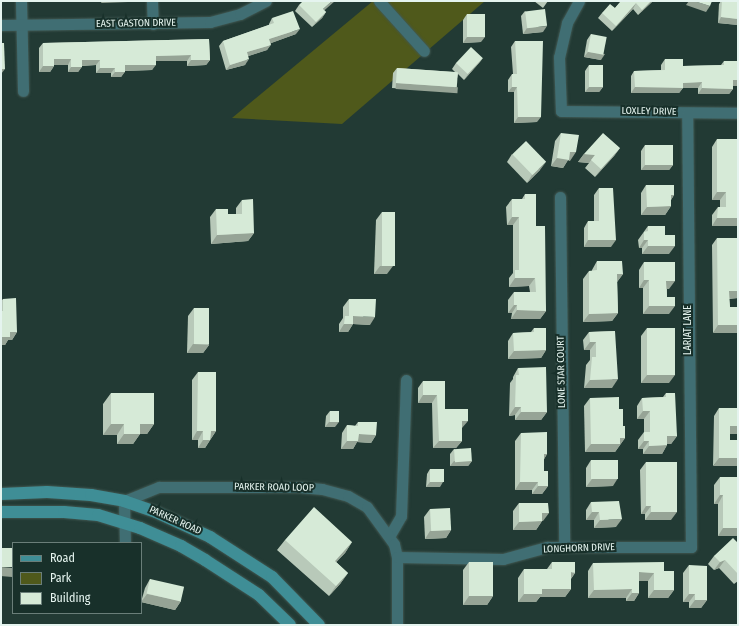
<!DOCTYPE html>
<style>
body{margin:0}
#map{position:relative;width:739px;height:626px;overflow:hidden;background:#223a34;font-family:"Fira Sans Condensed",sans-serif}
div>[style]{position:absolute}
.green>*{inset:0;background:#4f591b}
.roads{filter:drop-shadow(0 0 1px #415852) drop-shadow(0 0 1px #415852)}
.street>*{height:11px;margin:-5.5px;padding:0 5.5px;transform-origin:5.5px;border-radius:5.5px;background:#406e73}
.secondary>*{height:12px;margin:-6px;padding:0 6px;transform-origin:6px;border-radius:6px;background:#3f8e96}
.wall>*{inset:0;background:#b8c9b9}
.shaded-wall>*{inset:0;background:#96a496;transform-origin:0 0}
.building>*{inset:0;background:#d6ead7;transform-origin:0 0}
span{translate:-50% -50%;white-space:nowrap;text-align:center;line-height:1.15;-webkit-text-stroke:4px #18302a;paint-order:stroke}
.street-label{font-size:10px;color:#e5f4ef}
.frame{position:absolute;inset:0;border:2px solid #e5f4ef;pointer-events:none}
.legend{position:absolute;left:12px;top:542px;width:130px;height:72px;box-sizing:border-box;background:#18302a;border:1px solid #6a7e79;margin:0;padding:5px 7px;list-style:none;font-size:12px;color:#e5f4ef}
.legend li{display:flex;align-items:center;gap:8px;height:20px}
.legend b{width:20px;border:1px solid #6a7e79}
</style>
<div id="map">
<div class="green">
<div style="clip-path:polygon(373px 1px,485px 1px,342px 124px,232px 118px)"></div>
</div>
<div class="roads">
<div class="street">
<div style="left:21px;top:1px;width:90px;rotate:88.7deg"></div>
<div style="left:152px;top:1px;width:23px;rotate:88deg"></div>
<div style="left:379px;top:1px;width:67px;rotate:48deg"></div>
<div style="left:579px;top:1px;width:25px;rotate:119deg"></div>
<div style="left:567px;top:23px;width:35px;rotate:103deg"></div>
<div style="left:559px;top:57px;width:54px;rotate:87.9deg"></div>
<div style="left:561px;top:111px;width:177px;rotate:0.6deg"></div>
<div style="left:1px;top:25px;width:209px;rotate:-0.8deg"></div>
<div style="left:210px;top:22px;width:31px;rotate:-15deg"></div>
<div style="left:240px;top:14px;width:29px;rotate:-27deg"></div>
<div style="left:560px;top:197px;width:350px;rotate:89.3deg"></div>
<div style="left:390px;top:535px;width:22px;rotate:-60deg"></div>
<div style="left:401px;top:516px;width:136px;rotate:-87.9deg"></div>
<div style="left:125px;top:543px;width:42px;rotate:-91.4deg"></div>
<div style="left:124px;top:501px;width:38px;rotate:-22deg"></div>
<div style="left:159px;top:487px;width:140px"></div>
<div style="left:299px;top:487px;width:23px;rotate:5deg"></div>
<div style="left:322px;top:489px;width:27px;rotate:15deg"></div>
<div style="left:348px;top:496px;width:22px;rotate:30deg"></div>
<div style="left:367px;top:507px;width:46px;rotate:53.9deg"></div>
<div style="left:394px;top:544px;width:13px;rotate:77deg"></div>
<div style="left:397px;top:557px;width:68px;rotate:90deg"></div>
<div style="left:397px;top:557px;width:106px;rotate:1.1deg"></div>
<div style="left:503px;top:559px;width:46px;rotate:-15.3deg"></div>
<div style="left:547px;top:547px;width:144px"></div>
<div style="left:691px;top:547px;width:434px;rotate:-90.5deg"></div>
</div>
<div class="secondary">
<div style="left:1px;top:494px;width:46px;rotate:-2.5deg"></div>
<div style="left:47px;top:492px;width:44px;rotate:3.9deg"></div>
<div style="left:91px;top:495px;width:34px;rotate:10deg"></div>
<div style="left:124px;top:501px;width:34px;rotate:19deg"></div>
<div style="left:156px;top:512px;width:60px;rotate:24.8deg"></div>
<div style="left:210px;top:537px;width:74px;rotate:32.8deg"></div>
<div style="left:272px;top:577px;width:67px;rotate:45.6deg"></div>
<div style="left:1px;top:512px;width:63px"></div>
<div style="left:64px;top:512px;width:34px;rotate:5deg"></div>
<div style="left:98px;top:515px;width:44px;rotate:17.2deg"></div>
<div style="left:140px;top:528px;width:45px;rotate:23.7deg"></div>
<div style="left:181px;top:546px;width:28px;rotate:30deg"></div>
<div style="left:205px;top:560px;width:64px;rotate:32.9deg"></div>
<div style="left:259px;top:595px;width:43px;rotate:44.1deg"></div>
</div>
</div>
<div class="wall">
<div style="clip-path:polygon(534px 1px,548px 1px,543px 8px)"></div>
<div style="clip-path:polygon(621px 1px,653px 1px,638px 15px,633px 9px,612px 31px,598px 18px,602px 13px,615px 8px)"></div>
<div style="clip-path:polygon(721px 1px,738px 1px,738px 25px,718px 23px,719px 4px)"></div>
<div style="clip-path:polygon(299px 5px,324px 10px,326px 12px,322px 18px,312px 27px,295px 11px)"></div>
<div style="clip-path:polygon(525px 11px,543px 32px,523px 34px,521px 16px)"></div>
<div style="clip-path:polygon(467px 14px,481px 42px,463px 43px,463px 20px)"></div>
<div style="clip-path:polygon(272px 18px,296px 34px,271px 43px,267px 50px,248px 56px,245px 65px,226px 70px,219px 46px,223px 41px,269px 25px,269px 24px)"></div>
<div style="clip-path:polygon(591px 34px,601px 60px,584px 57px,587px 40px)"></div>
<div style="clip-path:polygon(209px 39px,210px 60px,206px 65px,187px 66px,187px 61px,156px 61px,152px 70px,125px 71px,121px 77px,111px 77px,111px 73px,96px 73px,96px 65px,82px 66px,78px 72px,68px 72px,68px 65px,54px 65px,54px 66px,50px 72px,39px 72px,39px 48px,43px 43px)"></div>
<div style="clip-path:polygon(515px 41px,537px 122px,514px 123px,514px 92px,508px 92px,508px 80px,512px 74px,513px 74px,511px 47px)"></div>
<div style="clip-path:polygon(483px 58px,479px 63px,464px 80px,458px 74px,454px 92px,392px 88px,393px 73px,397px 68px,455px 72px,452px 69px,456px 63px)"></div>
<div style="clip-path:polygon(665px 59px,683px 66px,721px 65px,724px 61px,738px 61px,738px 86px,733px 86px,733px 89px,729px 94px,698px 94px,698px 88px,683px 88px,679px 93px,631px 93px,631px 76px,634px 71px,661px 70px,661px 65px)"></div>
<div style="clip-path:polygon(589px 65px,603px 87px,599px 92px,585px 92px,585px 71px)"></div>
<div style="clip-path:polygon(561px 133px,570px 161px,568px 160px,563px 168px,551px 166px,555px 141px)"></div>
<div style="clip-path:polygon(717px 139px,738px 226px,712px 226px,712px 215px,718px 207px,720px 207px,720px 200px,712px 200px,712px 147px)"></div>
<div style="clip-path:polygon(645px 145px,673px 165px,669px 170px,641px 170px,641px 151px)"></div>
<div style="clip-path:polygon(620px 148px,614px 156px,595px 177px,585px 168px,589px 163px,578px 162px,584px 154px)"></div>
<div style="clip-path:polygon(512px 154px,540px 170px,527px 183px,507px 162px)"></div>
<div style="clip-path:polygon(646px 185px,674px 195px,671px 200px,671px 206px,665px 215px,641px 215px,641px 193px)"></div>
<div style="clip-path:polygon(599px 188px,611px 247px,584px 247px,584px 228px,588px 221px,594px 221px,594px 195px)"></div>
<div style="clip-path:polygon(525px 194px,536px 226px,546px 311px,540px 319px,511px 319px,512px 313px,508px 313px,508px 300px,514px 292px,530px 292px,529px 286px,509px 287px,509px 278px,513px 273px,513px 225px,507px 225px,506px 207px,512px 199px,522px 199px)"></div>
<div style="clip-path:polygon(242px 200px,254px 233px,248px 241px,211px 244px,210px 217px,216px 209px,228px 214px,236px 214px,236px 208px)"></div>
<div style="clip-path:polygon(382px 212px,387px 274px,374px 274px,376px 220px)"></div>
<div style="clip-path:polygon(648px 226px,665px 235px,669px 254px,642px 254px,642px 248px,639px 248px,638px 240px)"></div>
<div style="clip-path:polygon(717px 238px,738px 238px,738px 298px,729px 299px,730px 307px,738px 307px,713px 333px,712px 245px)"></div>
<div style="clip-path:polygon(597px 261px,623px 274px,617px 282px,618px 313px,612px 321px,583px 322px,583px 279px,589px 271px,592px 271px,592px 270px)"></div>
<div style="clip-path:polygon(644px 262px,669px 289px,667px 289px,667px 297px,669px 314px,643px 314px,643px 288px,639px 288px,639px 270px)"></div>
<div style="clip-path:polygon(3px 299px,17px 332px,12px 340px,8px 340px,5px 345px,1px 345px,1px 301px)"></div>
<div style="clip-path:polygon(349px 299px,370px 325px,353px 324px,348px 332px,339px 332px,339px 324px,343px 318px,343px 307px)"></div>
<div style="clip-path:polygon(194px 308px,209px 345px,203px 353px,187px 353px,188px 316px)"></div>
<div style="clip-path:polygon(534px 328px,546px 350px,541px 358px,508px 359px,508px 341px,513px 333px,531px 332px)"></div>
<div style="clip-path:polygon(647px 328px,669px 383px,641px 383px,641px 336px)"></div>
<div style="clip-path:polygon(615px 331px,612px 388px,584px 388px,586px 365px,590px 360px,590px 350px,584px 350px,583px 340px,589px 332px)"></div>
<div style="clip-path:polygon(518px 368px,547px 412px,541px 420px,515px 420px,515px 415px,509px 416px,510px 383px,513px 379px,513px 377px)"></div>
<div style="clip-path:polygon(198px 372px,216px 431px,205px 448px,198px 448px,198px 440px,192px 440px,192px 380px)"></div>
<div style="clip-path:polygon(423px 381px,445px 381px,445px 409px,462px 428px,462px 441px,456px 448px,433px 448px,432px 403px,418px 403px,418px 388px)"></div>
<div style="clip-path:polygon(111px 393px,154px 424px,147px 434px,140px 434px,133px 444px,117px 444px,117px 435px,103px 435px,103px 404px)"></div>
<div style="clip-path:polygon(666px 393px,677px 436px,671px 444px,667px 444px,667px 445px,662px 454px,643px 454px,643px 449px,638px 449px,638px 440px,644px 432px,644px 419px,637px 419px,637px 406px,642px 398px,663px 397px)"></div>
<div style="clip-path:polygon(590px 398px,619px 409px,623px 426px,625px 438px,615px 452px,585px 452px,584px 406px)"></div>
<div style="clip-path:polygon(719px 408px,738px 408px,738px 434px,730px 434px,730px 440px,738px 440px,713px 466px,714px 416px)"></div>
<div style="clip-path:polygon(330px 411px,335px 427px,325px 427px,326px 416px)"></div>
<div style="clip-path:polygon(358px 422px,376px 435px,371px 443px,357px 442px,353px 449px,341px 449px,342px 433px,347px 425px,355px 426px)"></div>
<div style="clip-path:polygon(521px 433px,547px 454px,544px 459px,544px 471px,548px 486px,542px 494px,532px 494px,532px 490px,515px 490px,515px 441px)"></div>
<div style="clip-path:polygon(454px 449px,472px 461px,468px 466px,450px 466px,450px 454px)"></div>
<div style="clip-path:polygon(591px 460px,613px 486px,586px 487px,586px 468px)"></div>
<div style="clip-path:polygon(646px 462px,671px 520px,645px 520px,645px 514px,641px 514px,640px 470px)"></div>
<div style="clip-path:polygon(430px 469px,440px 487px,426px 487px,427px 474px)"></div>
<div style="clip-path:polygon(720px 477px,738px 477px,738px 536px,718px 536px,718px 504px,714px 504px,714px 485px)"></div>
<div style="clip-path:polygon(591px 502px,616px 527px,594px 528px,594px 520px,586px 520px,586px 510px)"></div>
<div style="clip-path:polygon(519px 503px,543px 521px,542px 521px,536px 530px,513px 530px,513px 511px)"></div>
<div style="clip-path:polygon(430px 509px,451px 530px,446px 538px,425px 539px,424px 517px)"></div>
<div style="clip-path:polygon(285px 540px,352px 542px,345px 553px,336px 562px,348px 573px,340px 584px,329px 596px,277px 550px)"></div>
<div style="clip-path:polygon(738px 543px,738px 581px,734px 584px,719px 568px,714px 570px,708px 564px,714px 556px)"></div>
<div style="clip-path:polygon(469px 562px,493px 596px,487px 605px,463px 605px,463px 570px)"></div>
<div style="clip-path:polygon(552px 562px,575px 573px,571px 579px,571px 589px,565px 597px,540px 597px,536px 602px,518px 602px,518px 578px,524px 569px,547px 569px)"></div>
<div style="clip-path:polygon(593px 563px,664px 571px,674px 590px,668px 598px,648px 598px,648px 581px,639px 581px,639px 593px,634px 601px,626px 601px,626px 598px,588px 598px,588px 571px)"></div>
<div style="clip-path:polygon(689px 565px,707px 600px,701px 608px,689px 608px,689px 602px,683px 602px,683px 573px)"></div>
<div style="clip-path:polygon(150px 579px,181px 601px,175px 610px,141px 602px,145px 588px)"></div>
</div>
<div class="shaded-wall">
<div style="clip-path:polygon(102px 1px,129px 1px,128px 2px,101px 3px)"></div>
<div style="clip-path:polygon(332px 1px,335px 1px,319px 15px,323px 9px)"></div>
<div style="clip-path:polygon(651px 1px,653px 1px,638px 15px,642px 10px)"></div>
<div style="clip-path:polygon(689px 1px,694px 1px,710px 6px,706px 12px,686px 5px)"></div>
<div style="clip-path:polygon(636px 3px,633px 9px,612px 31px,616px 26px)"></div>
<div style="clip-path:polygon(326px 12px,322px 18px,312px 27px,316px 22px)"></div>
<div style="clip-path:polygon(721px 17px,738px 19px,738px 25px,718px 23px)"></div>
<div style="clip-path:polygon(547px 26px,543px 32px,523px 34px,527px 28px)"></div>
<div style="clip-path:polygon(300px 29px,296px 34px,266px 45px,269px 39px)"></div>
<div style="clip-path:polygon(467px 37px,485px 37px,481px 42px,463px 43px)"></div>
<div style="clip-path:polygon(271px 45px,267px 50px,243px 58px,247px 52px)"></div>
<div style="clip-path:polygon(588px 52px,605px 54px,601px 60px,584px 57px)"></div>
<div style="clip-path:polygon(191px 55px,187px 61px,152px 61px,156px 56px)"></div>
<div style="clip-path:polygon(483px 58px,479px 63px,464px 80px,468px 74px)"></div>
<div style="clip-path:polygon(54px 59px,71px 59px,68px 65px,50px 65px)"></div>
<div style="clip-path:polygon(249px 59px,245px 65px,226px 70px,230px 65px)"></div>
<div style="clip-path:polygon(82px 60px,100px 60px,96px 65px,78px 66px)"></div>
<div style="clip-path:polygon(191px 60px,210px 60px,206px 65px,187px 66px)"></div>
<div style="clip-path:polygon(125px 65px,156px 65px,152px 70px,121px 71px)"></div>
<div style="clip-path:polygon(43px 66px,54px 66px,50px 72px,39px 72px)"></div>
<div style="clip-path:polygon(71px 67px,82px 67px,78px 72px,68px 72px)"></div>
<div style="clip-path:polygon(100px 68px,115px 68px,111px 73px,96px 73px)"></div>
<div style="clip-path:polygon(1px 69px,5px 69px,1px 74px)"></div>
<div style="clip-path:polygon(115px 72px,125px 72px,121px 77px,111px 77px)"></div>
<div style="clip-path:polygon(733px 80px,738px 80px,738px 86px,729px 86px)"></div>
<div style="clip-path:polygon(702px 82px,698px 88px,683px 88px,679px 93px,631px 93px,635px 87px,683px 83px)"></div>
<div style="left:396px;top:83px;width:62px;height:6px;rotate:4deg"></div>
<div style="clip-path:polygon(512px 87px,517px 87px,514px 92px,508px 92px)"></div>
<div style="clip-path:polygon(589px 87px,603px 87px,599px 92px,585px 92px)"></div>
<div style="clip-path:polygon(702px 88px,733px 89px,729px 94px,698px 94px)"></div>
<div style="clip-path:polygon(518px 117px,541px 117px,537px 122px,514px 123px)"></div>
<div style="clip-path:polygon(620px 148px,614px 156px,595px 177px,601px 169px)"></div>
<div style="clip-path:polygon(570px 152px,576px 152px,570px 161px,568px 160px,563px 168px,551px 166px,557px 158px)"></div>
<div style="clip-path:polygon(584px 154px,595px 155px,589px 163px,578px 162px)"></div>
<div style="clip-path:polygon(546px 162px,540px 170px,527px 183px,532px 175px)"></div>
<div style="clip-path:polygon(645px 165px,673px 165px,669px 170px,641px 170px)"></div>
<div style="clip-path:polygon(717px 192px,726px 192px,720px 200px,712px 200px)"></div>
<div style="clip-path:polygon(671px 195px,674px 195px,669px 203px)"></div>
<div style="clip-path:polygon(671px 206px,665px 215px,641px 215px,647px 207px)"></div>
<div style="clip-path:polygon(512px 217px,519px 217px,513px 225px,507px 225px)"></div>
<div style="clip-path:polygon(717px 218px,738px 218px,738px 226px,712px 226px)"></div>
<div style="clip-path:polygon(254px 233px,248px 241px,211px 244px,217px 235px)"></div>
<div style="clip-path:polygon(588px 240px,616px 240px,611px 247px,584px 247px)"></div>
<div style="clip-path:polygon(644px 240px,648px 240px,642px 248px,639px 248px)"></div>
<div style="clip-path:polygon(648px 246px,675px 246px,669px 254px,642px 254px)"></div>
<div style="clip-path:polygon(380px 266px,393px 266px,387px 274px,374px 274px)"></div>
<div style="clip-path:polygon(617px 274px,623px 274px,617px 282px)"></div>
<div style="clip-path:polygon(515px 278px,535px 278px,529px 286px,509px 287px)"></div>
<div style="clip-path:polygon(644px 280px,649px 280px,643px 288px,639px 288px)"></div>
<div style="clip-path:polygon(666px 281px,675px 281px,669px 289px,661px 289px)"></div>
<div style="clip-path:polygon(729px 291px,738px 291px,738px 298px,724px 299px)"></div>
<div style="clip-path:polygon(514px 305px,517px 305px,512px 313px,508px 313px)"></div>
<div style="clip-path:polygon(649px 306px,675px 306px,669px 314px,643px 314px)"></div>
<div style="clip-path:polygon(517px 310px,546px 311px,540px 319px,511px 319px)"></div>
<div style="clip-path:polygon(618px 313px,612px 321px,583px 322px,589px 314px)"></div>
<div style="clip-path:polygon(353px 316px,375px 317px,370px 325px,353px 324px,348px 332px,339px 332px,344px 324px)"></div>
<div style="clip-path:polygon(718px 325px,738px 325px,738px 333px,713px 333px)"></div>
<div style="clip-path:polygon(10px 332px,17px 332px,12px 340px,8px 340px,5px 345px,1px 345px,1px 337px)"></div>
<div style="clip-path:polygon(590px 342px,596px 342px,590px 350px,584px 350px)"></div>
<div style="clip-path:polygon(193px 344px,209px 345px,203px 353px,187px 353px)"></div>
<div style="clip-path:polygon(546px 350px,541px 358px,508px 359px,514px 351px)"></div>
<div style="clip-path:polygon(647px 375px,675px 375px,669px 383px,641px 383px)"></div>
<div style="clip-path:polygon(618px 379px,612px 388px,584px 388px,590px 380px)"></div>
<div style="clip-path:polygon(423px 395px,437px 395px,432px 403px,418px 403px)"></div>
<div style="clip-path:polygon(515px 407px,521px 407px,515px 415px,509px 416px)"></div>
<div style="clip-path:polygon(643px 411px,650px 411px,644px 419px,637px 419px)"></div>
<div style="clip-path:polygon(521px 412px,547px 412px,541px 420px,515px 420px)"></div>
<div style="clip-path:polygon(462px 421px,468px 421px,462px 428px,457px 428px)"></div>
<div style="clip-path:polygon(329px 422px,339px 422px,335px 427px,325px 427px)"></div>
<div style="clip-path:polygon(111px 424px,124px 424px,117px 435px,103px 435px)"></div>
<div style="clip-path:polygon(140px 424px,154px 424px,147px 434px,140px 434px,133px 444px,117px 444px,124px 434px)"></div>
<div style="clip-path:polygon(730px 426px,738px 426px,738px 434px,724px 434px)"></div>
<div style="clip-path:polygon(197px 431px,203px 431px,198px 440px,192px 440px)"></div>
<div style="clip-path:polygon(211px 431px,216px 431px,210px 440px)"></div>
<div style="clip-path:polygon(359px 434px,376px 435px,371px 443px,357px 442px,353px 449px,341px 449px,347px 441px)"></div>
<div style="clip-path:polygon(667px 436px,677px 436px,671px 444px,662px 444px)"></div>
<div style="clip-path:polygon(620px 438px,625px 438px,615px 452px,585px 452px,591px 444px)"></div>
<div style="clip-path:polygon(203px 440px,210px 440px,205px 448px,198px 448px)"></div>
<div style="clip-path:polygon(439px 441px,462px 441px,456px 448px,433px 448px)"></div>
<div style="clip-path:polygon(644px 441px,649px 441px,643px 449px,638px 449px)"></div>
<div style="clip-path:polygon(667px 445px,662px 454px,643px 454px,649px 446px)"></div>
<div style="clip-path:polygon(544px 454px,547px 454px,542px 463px)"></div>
<div style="clip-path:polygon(719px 458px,738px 458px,738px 466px,713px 466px)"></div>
<div style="clip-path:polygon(454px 461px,472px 461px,468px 466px,450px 466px)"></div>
<div style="clip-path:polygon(618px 478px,613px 486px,586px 487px,592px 479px)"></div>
<div style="clip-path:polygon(430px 482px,443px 482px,440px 487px,426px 487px)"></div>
<div style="clip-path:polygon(520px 482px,538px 482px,532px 490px,515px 490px)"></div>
<div style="clip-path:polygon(538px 486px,548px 486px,542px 494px,532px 494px)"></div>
<div style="clip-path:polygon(720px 495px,723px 495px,718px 504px,714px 504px)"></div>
<div style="clip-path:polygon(646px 506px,651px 506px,645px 514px,641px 514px)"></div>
<div style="clip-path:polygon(592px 512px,599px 512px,594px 520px,586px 520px)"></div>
<div style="clip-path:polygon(651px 512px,677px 512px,671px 520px,645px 520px)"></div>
<div style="clip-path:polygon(542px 513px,549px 513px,543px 521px,536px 521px)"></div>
<div style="clip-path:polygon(622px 519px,616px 527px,594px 528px,600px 520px)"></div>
<div style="clip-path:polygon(542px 521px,536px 530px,513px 530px,519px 522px)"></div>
<div style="clip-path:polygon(723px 528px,738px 528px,738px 536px,718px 536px)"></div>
<div style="clip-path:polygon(451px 530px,446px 538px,425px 539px,430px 531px)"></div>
<div style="clip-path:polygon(352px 542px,345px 553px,327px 572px,335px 561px)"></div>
<div style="clip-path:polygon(725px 560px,719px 568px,714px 570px,720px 562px)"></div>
<div style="left:1px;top:567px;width:12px;height:9px;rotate:5deg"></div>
<div style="clip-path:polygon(571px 572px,575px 573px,569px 581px)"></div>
<div style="clip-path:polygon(639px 572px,654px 573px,648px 581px,634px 581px)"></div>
<div style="clip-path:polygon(348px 573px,340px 584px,329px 596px,336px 586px)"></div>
<div style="clip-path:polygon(542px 589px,571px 589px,565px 597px,540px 597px,536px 602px,518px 602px,524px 594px)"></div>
<div style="clip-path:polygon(632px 589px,626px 598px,588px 598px,594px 590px)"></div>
<div style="clip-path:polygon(654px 590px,674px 590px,668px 598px,648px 598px)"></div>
<div style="clip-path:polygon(632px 593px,639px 593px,634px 601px,626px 601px)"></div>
<div style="clip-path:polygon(147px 594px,181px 601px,175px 610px,141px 602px)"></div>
<div style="clip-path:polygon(689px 594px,695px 594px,689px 602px,683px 602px)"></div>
<div style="clip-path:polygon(469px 596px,493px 596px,487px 605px,463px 605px)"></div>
<div style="clip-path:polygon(695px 600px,707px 600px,701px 608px,689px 608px)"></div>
</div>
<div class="building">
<div style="clip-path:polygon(303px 1px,332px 1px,323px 9px,326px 12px,316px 22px,299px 5px)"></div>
<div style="clip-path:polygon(621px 1px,651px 1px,642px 10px,636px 3px,616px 26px,602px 13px,610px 4px,615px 8px)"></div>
<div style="clip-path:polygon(694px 1px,712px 1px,710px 6px)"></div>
<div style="clip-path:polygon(722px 1px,738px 1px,738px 19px,721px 17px)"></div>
<div style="left:545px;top:9px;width:17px;height:20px;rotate:83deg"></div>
<div style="clip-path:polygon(293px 11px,300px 29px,269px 39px,271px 45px,247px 52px,249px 59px,230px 65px,223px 41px,274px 23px,272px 18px)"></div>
<div style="left:467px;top:14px;width:18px;height:23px"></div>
<div style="left:591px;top:34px;width:16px;height:18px;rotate:11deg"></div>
<div style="clip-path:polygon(209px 39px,210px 60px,191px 60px,191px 55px,156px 56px,156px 65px,125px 65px,125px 72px,115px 72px,115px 68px,100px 68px,100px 60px,82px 60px,82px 67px,71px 67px,71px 59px,54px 59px,54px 66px,43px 66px,43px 43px)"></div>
<div style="clip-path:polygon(515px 41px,543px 41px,541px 117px,518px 117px,517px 87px,512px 87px,512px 74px,517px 74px)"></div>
<div style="clip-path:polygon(1px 43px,4px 43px,5px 69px,1px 69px)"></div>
<div style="left:471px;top:47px;width:16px;height:22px;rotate:43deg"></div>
<div style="clip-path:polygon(665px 59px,683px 59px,683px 66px,724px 65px,724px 61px,738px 61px,738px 80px,733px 80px,733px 89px,702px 88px,702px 82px,683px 83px,683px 88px,635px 87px,634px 71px,665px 70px)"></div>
<div style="left:589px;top:65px;width:14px;height:22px"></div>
<div style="left:397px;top:68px;width:61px;height:15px;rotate:4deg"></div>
<div style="clip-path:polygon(561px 133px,579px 135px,576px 152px,570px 152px,569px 160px,557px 158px)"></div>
<div style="clip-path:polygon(603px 133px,620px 148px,601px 169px,591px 160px,595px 155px,584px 154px)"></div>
<div style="clip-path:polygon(717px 139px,738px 139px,738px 218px,717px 218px,718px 207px,726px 207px,726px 192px,717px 192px)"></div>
<div style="left:526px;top:141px;width:29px;height:19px;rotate:46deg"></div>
<div style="left:645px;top:145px;width:28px;height:20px"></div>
<div style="clip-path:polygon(646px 185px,674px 185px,674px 195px,671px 195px,671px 206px,647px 207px)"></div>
<div style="clip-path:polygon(599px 188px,613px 188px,616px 240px,588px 240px,588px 221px,599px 221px)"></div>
<div style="clip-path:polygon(525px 194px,536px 194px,536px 226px,545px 226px,546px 311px,517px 310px,517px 305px,514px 305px,514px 292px,536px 292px,535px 278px,515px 278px,515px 270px,519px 270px,519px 217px,512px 217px,512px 199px,525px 199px)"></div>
<div style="clip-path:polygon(253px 199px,254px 233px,217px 235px,216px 209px,228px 209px,228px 214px,242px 214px,242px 200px)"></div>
<div style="left:382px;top:212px;width:13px;height:54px"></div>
<div style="clip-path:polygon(648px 226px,665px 226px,665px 235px,675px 235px,675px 246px,648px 246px,648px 240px,644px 240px,644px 232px,648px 231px)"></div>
<div style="clip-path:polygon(717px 238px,738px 238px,738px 291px,729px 291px,730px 307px,738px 307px,738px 325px,718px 325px)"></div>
<div style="clip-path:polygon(597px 261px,622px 261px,623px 274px,617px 274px,618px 313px,589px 314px,589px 271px,597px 270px)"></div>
<div style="clip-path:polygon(644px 262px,675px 262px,675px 281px,666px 281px,667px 297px,675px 297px,675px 306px,649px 306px,649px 280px,644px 280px)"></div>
<div style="clip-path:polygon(16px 298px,17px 332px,10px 332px,10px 337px,1px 337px,1px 311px,3px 311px,3px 299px)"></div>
<div style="clip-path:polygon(349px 299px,376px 299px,375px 317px,353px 316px,353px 324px,344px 324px,345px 316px,349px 316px)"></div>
<div style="left:194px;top:308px;width:15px;height:36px"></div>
<div style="clip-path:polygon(534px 328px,546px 328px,546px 350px,514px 351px,513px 333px,534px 332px)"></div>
<div style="left:647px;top:328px;width:28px;height:47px"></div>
<div style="clip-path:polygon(615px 331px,618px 379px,590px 380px,592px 357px,596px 357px,596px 342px,590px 342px,589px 332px)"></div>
<div style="clip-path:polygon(546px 367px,547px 412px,521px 412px,521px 407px,515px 407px,516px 375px,519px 375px,518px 368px)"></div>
<div style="clip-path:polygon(198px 372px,216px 372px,216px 431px,211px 431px,210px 440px,203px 440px,203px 431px,197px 431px)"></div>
<div style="clip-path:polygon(423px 381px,445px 381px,445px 409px,468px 409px,468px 421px,462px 421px,462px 441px,439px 441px,437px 395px,423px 395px)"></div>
<div style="clip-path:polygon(111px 393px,154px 393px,154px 424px,140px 424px,140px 434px,124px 434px,124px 424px,111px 424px)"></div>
<div style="clip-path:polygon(666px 393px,675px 393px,677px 436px,667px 436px,667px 445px,649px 446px,649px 441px,644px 441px,644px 432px,650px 432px,650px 411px,643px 411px,642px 398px,666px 397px)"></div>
<div style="clip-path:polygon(619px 397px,619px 409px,623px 409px,623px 426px,625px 426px,625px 438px,620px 438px,620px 444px,591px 444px,590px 398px)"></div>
<div style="clip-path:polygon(719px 408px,738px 408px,738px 426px,730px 426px,730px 440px,738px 440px,738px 458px,719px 458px)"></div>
<div style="left:330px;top:411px;width:9px;height:11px"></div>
<div style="clip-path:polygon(358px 422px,377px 422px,376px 435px,359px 434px,358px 441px,347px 441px,347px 425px,358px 426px)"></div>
<div style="clip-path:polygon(547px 432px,547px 454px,544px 454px,544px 471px,548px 471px,548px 486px,538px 486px,538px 482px,520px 482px,521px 433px)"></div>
<div style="left:471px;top:448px;width:13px;height:17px;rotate:86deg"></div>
<div style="left:591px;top:460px;width:27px;height:19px"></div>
<div style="clip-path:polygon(646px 462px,677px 462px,677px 512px,651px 512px,651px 506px,646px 506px)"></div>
<div style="left:430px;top:469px;width:14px;height:13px"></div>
<div style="clip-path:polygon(720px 477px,738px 477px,738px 528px,723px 528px,723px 495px,720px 495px)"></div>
<div style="clip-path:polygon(619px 501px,622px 519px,600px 520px,599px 512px,592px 512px,591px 502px)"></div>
<div style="clip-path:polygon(519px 503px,548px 503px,549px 513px,542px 513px,542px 521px,519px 522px)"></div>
<div style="clip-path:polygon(314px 507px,352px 542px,335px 561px,348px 573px,336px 586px,285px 540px)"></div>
<div style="left:450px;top:508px;width:22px;height:20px;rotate:87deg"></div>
<div style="clip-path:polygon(733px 538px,738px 543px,738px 574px,725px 560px,720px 562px,714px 556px)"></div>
<div style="left:1px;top:548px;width:12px;height:19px"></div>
<div style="left:469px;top:562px;width:24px;height:34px"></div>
<div style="clip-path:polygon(552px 562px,575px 562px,575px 573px,571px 572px,571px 589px,542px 589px,542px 594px,524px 594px,524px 569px,552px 569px)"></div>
<div style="clip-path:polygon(664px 562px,664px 571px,674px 571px,674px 590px,654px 590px,654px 573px,639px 572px,639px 593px,632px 593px,632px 589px,594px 590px,593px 563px)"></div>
<div style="clip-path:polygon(689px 565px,707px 566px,707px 600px,695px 600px,695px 594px,689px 594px)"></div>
<div style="left:150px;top:579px;width:35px;height:15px;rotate:13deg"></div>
</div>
<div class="street-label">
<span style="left:136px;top:24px;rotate:-1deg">EAST GASTON DRIVE</span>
<span style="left:649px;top:112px;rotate:1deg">LOXLEY DRIVE</span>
<span style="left:689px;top:330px;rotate:-90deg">LARIAT LANE</span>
<span style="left:562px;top:372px;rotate:-91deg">LONE STAR COURT</span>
<span style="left:274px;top:488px;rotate:1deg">PARKER ROAD LOOP</span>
<span style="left:175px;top:521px;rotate:24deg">PARKER ROAD</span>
<span style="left:579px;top:549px;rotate:-2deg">LONGHORN DRIVE</span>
</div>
<div class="frame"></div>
<ul class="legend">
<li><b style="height:5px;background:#3f8e96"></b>Road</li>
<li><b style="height:11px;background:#4f591b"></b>Park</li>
<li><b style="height:11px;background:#d6ead7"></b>Building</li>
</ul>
</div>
